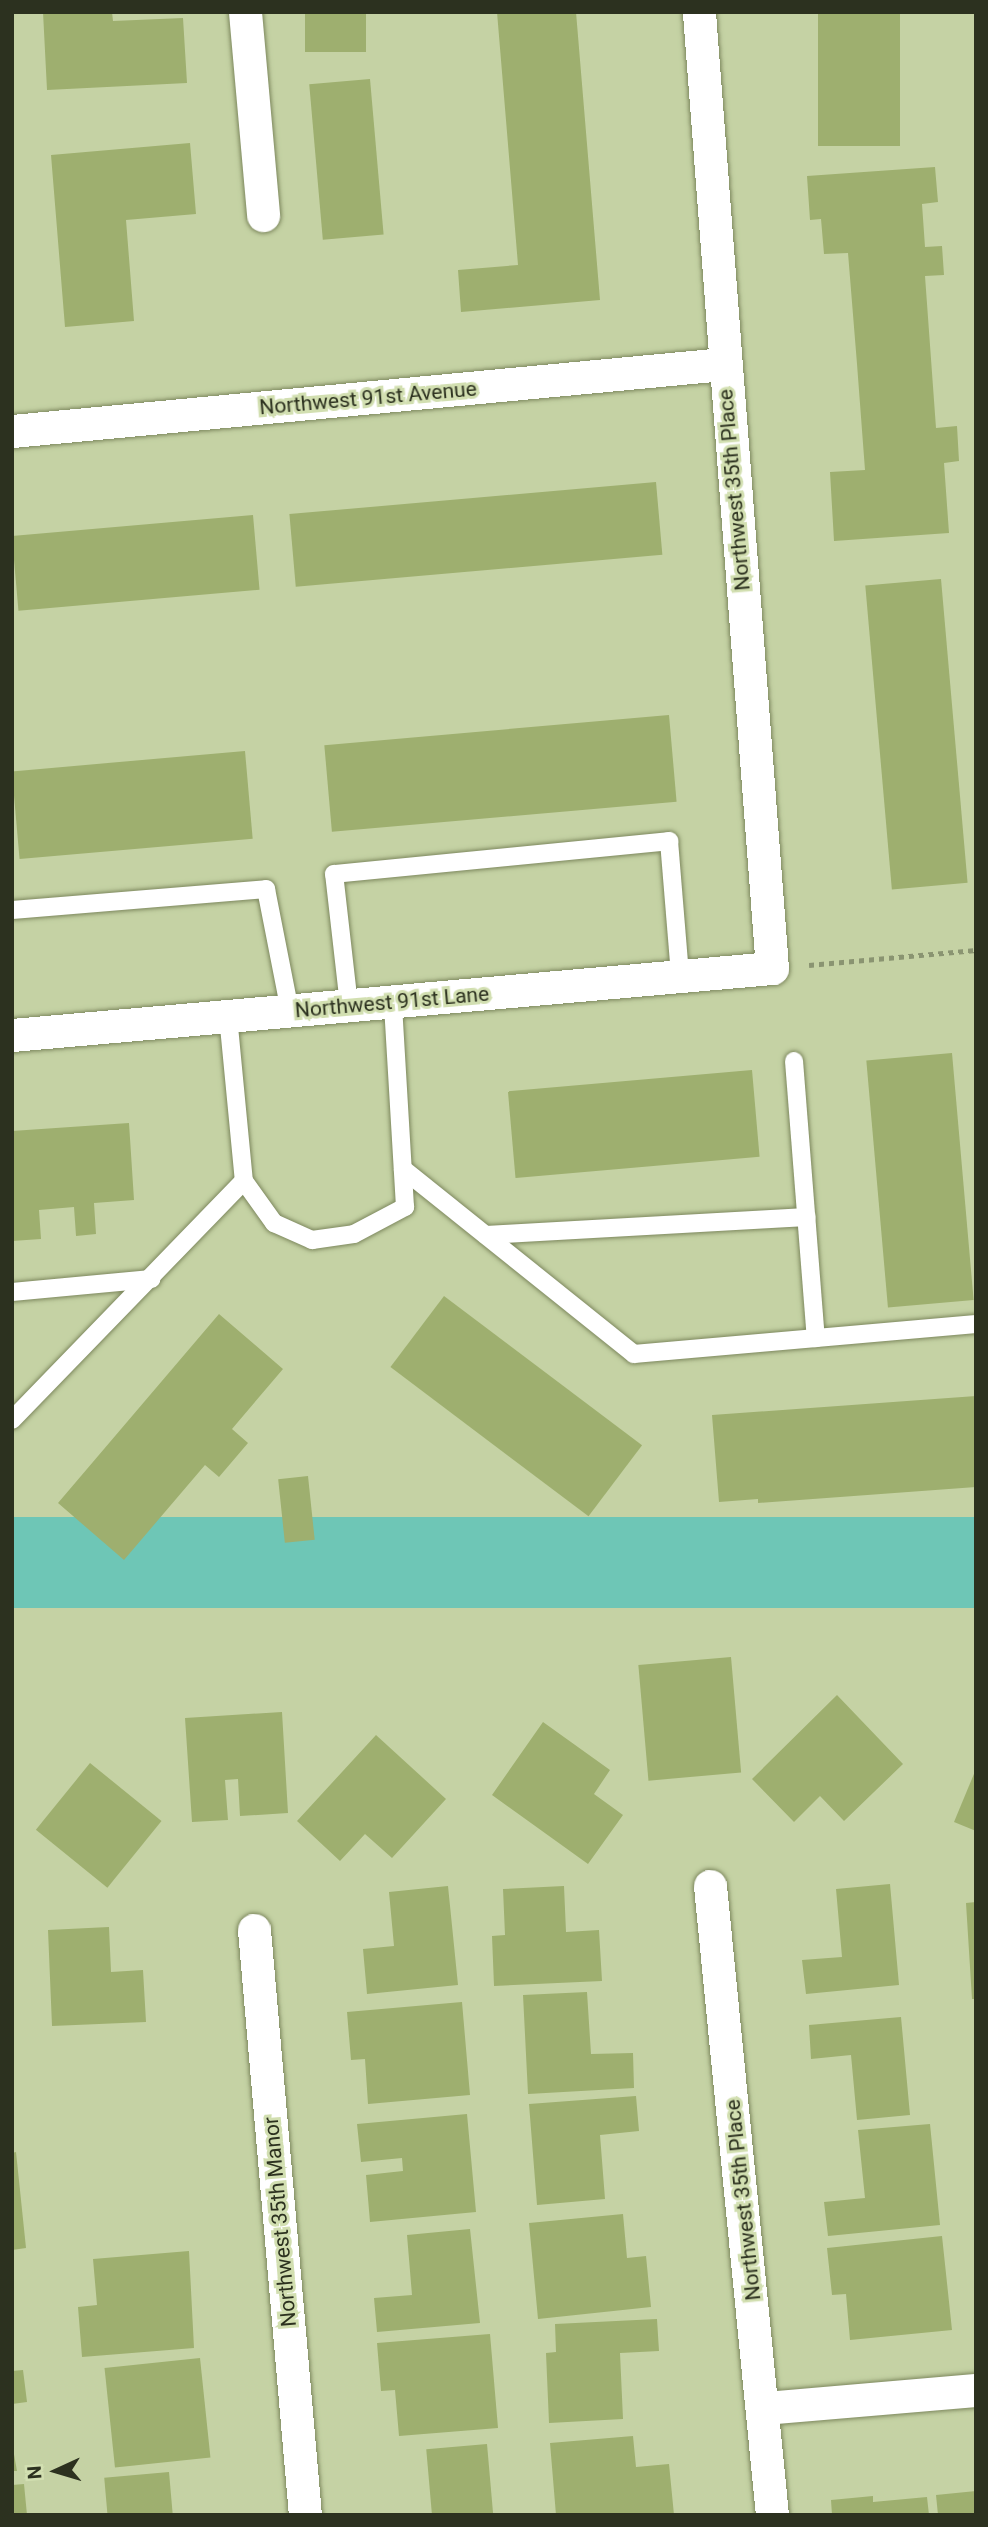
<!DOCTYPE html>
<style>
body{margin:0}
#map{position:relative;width:988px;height:2527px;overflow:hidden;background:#c5d2a4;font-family:Roboto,sans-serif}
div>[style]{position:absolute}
.water>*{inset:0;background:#6ec6b6;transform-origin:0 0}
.building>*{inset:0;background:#9eaf6f;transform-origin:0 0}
.path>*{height:4.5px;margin-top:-2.25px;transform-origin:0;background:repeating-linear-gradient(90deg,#8a9471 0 5px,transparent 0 10px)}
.roads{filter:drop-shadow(0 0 2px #7d885e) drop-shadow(0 0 2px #7d885e)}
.lane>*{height:18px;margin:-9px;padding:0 9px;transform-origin:9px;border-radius:9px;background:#fff}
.street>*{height:33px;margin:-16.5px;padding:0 16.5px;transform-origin:16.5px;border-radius:16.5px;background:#fff}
span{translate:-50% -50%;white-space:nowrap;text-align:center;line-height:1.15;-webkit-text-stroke:6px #d2dfb1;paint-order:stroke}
.street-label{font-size:21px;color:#2c311f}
.frame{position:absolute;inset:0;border:14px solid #2c311f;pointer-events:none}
.north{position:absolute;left:21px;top:2436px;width:70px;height:70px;-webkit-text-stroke:5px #d2dfb1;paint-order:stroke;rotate:266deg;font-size:19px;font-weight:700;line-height:28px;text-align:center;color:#2c311f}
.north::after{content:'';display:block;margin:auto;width:24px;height:32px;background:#2c311f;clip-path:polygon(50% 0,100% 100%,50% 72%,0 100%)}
</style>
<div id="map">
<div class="water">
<div style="left:976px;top:1517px;width:91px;height:968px;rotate:90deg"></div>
</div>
<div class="building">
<div style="clip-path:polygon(43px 12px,112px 12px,113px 21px,183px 18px,187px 83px,47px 90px)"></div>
<div style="left:305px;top:12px;width:61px;height:40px"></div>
<div style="clip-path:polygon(497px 12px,576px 12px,600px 300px,461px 312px,458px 270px,518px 265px)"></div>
<div style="left:818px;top:12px;width:82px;height:134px"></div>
<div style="left:370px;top:79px;width:156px;height:61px;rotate:85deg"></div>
<div style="clip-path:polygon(190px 143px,196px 214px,126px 220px,134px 321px,65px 327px,51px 155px)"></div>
<div style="clip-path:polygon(935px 167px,938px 202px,922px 204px,925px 247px,942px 246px,944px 275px,925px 276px,936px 428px,957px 426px,959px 461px,944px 463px,949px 533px,834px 541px,830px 472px,865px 470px,857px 364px,848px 253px,824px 254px,821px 219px,810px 220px,807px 176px)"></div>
<div style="left:656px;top:482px;width:73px;height:368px;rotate:85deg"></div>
<div style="left:253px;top:515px;width:75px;height:242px;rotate:85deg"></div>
<div style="left:941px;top:579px;width:305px;height:76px;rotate:85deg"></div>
<div style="left:669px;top:715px;width:87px;height:346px;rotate:85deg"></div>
<div style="left:245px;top:751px;width:88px;height:234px;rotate:85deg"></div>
<div style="left:952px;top:1053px;width:248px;height:86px;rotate:85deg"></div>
<div style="left:752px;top:1070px;width:87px;height:245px;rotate:85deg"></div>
<div style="clip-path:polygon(129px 1123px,134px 1200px,94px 1203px,96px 1234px,76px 1236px,74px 1207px,39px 1210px,41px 1239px,12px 1241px,12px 1131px)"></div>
<div style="left:444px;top:1296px;width:248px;height:89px;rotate:37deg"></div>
<div style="clip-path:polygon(219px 1314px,283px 1369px,232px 1429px,248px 1443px,219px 1477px,205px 1465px,124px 1560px,58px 1503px)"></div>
<div style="clip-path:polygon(976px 1396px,976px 1487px,758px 1503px,758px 1499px,719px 1502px,712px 1415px)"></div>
<div style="left:308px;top:1476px;width:64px;height:30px;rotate:84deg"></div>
<div style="left:731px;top:1657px;width:116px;height:93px;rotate:85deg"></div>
<div style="clip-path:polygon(837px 1695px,903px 1764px,844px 1821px,820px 1796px,794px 1822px,752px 1779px)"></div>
<div style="clip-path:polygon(282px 1712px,288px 1813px,240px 1816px,238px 1779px,225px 1780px,228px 1820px,192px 1822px,185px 1718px)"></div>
<div style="clip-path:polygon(543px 1722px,610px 1770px,594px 1794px,623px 1815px,588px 1864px,492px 1795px)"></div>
<div style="clip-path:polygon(376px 1735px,446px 1799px,392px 1858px,365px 1834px,340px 1861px,297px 1821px)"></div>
<div style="left:90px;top:1763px;width:92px;height:86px;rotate:39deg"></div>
<div style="clip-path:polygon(976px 1769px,976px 1831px,954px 1822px)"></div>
<div style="clip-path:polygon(890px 1884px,899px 1985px,806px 1994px,802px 1960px,842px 1957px,836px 1889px)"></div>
<div style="clip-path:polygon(448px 1886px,458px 1985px,367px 1994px,363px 1949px,394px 1946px,389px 1892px)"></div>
<div style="clip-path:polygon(564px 1886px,566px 1932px,599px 1930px,602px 1981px,494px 1986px,492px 1936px,505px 1935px,503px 1889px)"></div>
<div style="clip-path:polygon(976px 1902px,976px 1999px,972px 1999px,966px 1903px)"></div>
<div style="clip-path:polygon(109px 1927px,111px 1972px,143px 1970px,146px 2022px,52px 2026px,48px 1930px)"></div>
<div style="clip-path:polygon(587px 1992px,591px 2054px,633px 2053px,634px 2088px,528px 2094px,523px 1995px)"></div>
<div style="clip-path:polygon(462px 2002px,470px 2095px,368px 2104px,365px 2059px,351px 2060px,347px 2012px)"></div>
<div style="clip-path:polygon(901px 2017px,910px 2115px,857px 2120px,851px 2055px,811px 2059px,809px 2025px)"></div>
<div style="clip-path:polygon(636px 2096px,639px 2131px,600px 2135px,605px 2199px,537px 2205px,529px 2104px)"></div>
<div style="clip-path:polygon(467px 2114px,476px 2212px,370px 2222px,366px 2175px,403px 2171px,402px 2158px,361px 2162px,357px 2124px)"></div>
<div style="clip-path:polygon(930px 2124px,940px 2225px,828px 2236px,824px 2202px,865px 2198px,858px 2130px)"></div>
<div style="clip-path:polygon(16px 2152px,26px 2248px,12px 2250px,12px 2153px)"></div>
<div style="clip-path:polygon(623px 2214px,627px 2258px,646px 2256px,651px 2307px,538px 2319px,529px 2223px)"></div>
<div style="clip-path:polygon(470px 2229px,480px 2323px,377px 2332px,374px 2298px,412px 2295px,407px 2235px)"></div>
<div style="clip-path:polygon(942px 2236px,952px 2330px,850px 2340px,846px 2294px,832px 2295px,827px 2248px)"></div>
<div style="clip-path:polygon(189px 2251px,194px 2348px,82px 2357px,78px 2307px,97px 2305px,93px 2259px)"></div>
<div style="clip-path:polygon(657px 2319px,659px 2351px,620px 2353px,623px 2419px,549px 2423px,546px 2353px,556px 2352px,555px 2324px)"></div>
<div style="clip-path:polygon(490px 2334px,498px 2428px,399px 2436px,395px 2390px,381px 2391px,377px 2343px)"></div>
<div style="left:200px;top:2358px;width:100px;height:96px;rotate:84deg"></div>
<div style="clip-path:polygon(23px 2370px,27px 2402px,12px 2404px,12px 2371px)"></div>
<div style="clip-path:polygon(633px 2436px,636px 2467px,669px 2464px,674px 2515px,556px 2515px,550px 2443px)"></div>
<div style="clip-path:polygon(12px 2443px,17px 2471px,12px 2471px)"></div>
<div style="left:487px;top:2444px;width:71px;height:61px;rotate:85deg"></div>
<div style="left:169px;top:2472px;width:43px;height:65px;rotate:85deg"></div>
<div style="clip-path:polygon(24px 2484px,27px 2515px,12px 2515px,12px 2485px)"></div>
<div style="clip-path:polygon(976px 2491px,976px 2515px,938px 2515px,936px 2495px)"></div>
<div style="clip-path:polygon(873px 2496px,873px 2502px,927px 2497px,929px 2515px,832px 2515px,831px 2500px)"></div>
</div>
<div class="path">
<div style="left:809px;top:965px;width:168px;rotate:-5.1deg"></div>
</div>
<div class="roads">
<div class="lane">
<div style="left:12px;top:910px;width:255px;rotate:-4.7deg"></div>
<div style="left:266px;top:889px;width:124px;rotate:78.9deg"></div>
<div style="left:349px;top:1005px;width:132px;rotate:-96.5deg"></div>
<div style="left:334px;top:874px;width:337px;rotate:-5.6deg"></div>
<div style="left:669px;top:841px;width:135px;rotate:85.3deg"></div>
<div style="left:228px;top:1016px;width:166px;rotate:84.5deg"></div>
<div style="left:244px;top:1181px;width:52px;rotate:54.5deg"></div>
<div style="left:274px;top:1223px;width:42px;rotate:24.1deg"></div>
<div style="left:312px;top:1240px;width:42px;rotate:-8.1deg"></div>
<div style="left:354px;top:1234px;width:58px;rotate:-27.9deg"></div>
<div style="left:405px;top:1207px;width:205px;rotate:-93.4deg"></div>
<div style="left:794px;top:1061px;width:278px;rotate:85.5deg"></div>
<div style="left:403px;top:1169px;width:296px;rotate:38.7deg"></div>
<div style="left:634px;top:1354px;width:343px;rotate:-5deg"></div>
<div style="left:486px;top:1235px;width:321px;rotate:-3.2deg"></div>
<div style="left:12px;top:1292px;width:140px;rotate:-5.3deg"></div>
<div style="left:12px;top:1420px;width:333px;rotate:-45.9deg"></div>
</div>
<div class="street">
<div style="left:245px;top:12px;width:204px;rotate:84.9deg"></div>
<div style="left:12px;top:431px;width:715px;rotate:-5.38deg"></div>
<div style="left:12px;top:1035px;width:763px;rotate:-5.04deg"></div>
<div style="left:772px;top:968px;width:959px;rotate:-94.37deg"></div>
<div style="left:710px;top:1886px;width:632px;rotate:84.37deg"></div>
<div style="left:254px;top:1930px;width:587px;rotate:85.02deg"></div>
<div style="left:765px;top:2408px;width:212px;rotate:-4.9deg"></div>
</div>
</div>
<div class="street-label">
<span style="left:368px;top:398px;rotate:-5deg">Northwest 91st Avenue</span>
<span style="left:734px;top:490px;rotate:-95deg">Northwest 35th Place</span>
<span style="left:392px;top:1002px;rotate:-5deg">Northwest 91st Lane</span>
<span style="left:743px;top:2200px;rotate:-96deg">Northwest 35th Place</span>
<span style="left:280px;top:2222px;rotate:-95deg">Northwest 35th Manor</span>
</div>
<div class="frame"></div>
<div class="north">N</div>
</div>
